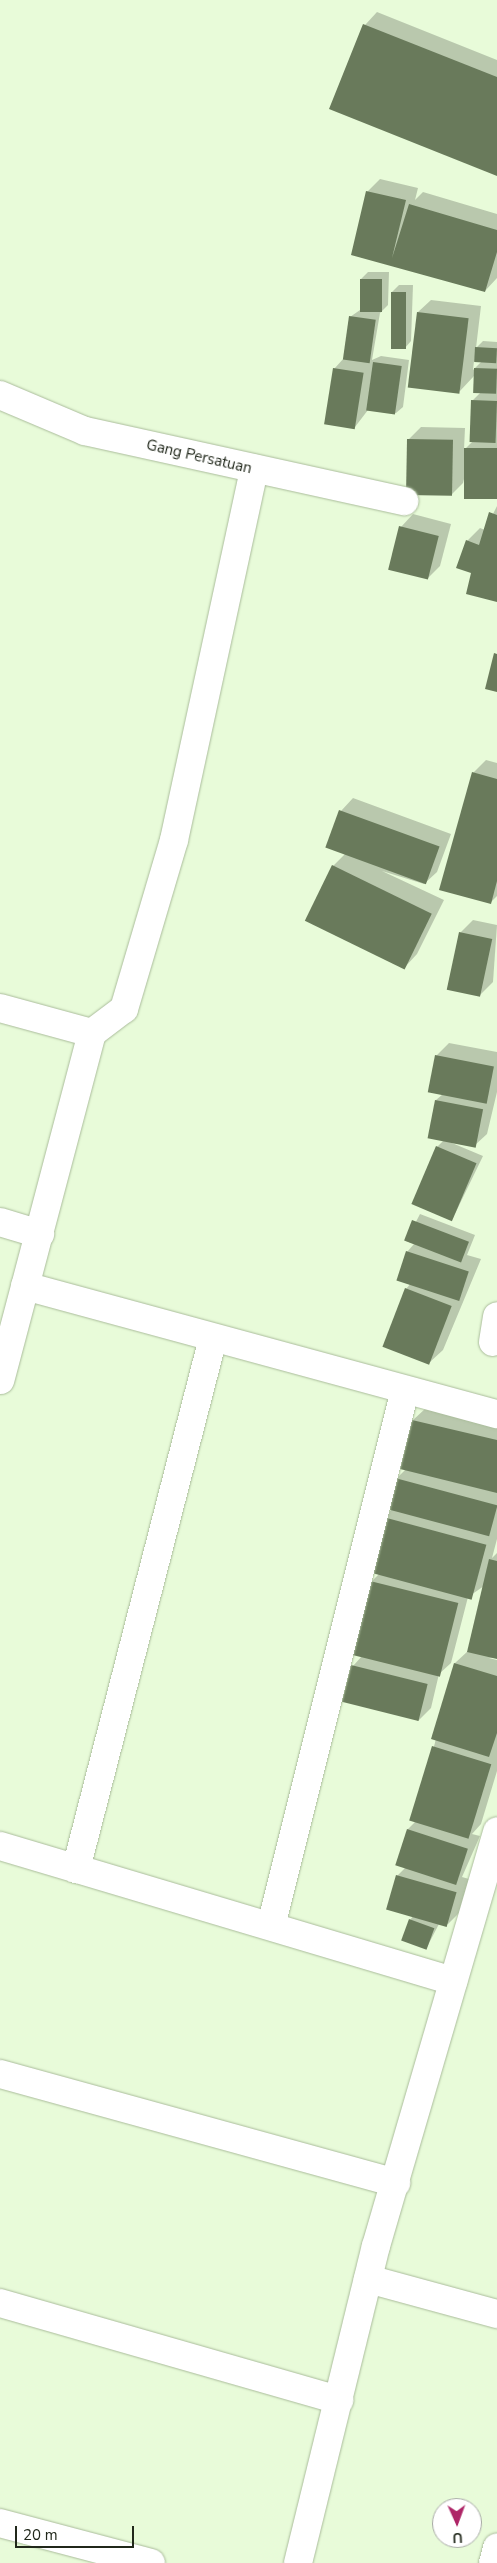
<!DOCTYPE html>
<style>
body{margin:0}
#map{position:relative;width:497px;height:2563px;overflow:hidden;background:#e8fbd9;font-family:"Nunito Sans",sans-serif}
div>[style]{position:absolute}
.shadow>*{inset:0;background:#0003}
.building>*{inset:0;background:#697a5b;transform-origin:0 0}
.roads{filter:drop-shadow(0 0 1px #aabc9b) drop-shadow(0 0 1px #aabc9b)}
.minor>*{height:28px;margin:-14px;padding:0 14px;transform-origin:14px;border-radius:14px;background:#fff}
span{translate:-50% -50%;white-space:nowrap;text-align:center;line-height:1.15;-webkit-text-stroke:4px #fff;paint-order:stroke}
.street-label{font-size:15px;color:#21281b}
.north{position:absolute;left:432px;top:2498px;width:50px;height:50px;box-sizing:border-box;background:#fff;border:1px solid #a6a9a4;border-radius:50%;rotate:178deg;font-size:14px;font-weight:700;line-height:20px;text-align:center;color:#21281b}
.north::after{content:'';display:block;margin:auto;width:18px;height:22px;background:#ae2567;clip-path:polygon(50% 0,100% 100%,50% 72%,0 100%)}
.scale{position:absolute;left:15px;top:2526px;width:119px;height:22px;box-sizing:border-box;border:2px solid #21281b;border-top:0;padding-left:6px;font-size:15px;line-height:18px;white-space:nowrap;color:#21281b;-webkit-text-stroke:4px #fff;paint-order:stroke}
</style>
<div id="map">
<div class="shadow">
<div style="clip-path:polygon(377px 12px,497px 60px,497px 174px,365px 25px)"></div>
<div style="clip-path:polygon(380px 179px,418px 188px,415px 200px,423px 192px,497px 214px,497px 278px,485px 291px,353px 254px,367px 192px)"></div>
<div style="clip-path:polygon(368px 272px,389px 272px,388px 305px,380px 313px,372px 360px,381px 356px,409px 360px,403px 407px,396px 413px,368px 410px,355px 427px,334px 369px,344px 358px,350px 317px,360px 310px,361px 279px)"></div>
<div style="clip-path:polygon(399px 285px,413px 285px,411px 341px,405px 348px,392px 292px)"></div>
<div style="clip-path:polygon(evenodd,431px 300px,481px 306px,476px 348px,483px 341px,497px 342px,497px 498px,466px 471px,463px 483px,451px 495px,408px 440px,421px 427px,465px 428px,464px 450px,473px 441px,472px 401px,481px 392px,474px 376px,460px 391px,418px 312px,431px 300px,474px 361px,482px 361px,473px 370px,474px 361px)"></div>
<div style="clip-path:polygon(497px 506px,497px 601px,473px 572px,467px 541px,480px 528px,485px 530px)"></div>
<div style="clip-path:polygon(413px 514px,451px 524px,440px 566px,427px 579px,401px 527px)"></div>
<div style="clip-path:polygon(486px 760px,497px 763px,497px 896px,490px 903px,473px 773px)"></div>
<div style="clip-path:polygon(353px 798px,451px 834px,437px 872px,424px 884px,382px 871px,444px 900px,417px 954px,405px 967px,333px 866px,345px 854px,341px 811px)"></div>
<div style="clip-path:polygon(473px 920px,497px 925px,493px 982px,480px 995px,460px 933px)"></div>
<div style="clip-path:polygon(449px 1043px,497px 1052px,497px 1092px,487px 1134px,474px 1146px,452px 1143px,483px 1156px,452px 1220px,437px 1147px,444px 1140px,436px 1100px,443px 1094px,436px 1056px)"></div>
<div style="clip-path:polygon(420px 1214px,475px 1235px,467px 1255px,481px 1259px,443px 1350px,430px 1362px,406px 1289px,411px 1283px,407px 1252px,414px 1244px,406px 1241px)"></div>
<div style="clip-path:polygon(426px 1408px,497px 1425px,497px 1539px,492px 1558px,497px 1553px,497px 1657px,489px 1658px,497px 1660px,497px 1771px,481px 1824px,472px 1834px,480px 1836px,462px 1877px,469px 1879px,461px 1911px,448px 1924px,440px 1922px,426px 1949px,410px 1920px,414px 1915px,397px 1876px,406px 1867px,408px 1829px,415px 1822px,455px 1663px,468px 1651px,484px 1586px,468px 1597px,451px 1663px,439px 1674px,431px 1708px,418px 1721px,353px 1666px,362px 1656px,371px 1582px,380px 1573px,384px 1518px,392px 1509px,396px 1479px,406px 1469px,402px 1468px,413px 1420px)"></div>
</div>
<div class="building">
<div style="clip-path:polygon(363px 24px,497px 77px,497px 176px,329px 109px)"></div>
<div style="clip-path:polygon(366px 191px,406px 200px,392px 258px,409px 204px,497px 230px,497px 252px,485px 292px,351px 255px)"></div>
<div style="left:360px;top:279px;width:22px;height:33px"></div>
<div style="left:391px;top:292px;width:15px;height:57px"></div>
<div style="left:417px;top:312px;width:52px;height:76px;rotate:7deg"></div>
<div style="left:349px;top:316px;width:27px;height:44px;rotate:8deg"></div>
<div style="left:475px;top:347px;width:22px;height:15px;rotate:3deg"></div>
<div style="left:373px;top:362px;width:29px;height:49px;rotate:8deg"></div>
<div style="left:333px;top:368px;width:31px;height:57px;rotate:9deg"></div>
<div style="left:474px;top:368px;width:23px;height:25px;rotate:2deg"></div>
<div style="left:471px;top:400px;width:26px;height:42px;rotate:2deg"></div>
<div style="left:407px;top:439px;width:46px;height:56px;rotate:1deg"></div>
<div style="left:497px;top:448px;width:51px;height:33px;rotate:90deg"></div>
<div style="clip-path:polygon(489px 512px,497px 515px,497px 602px,466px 594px,471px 573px,456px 568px,466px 540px,479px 545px)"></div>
<div style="left:399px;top:526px;width:41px;height:45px;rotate:14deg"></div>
<div style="clip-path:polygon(494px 653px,497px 654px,497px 692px,485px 689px)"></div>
<div style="clip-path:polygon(472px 772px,497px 779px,497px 881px,491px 904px,439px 890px)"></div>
<div style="left:339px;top:810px;width:107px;height:40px;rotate:20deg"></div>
<div style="left:332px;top:865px;width:111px;height:62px;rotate:26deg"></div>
<div style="left:459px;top:932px;width:34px;height:59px;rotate:12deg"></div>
<div style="left:435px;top:1055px;width:60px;height:38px;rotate:11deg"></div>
<div style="left:435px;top:1100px;width:49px;height:39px;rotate:11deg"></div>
<div style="left:436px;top:1146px;width:44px;height:63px;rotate:23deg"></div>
<div style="left:412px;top:1220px;width:61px;height:22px;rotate:21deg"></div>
<div style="left:406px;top:1251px;width:66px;height:31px;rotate:18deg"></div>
<div style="left:405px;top:1288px;width:50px;height:63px;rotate:21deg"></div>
<div style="clip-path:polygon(412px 1420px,497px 1440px,497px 1493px,400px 1469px)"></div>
<div style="left:395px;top:1478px;width:106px;height:32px;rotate:15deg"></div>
<div style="left:383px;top:1517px;width:107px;height:57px;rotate:15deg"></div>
<div style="clip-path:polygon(489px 1559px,497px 1561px,497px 1659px,467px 1652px)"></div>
<div style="left:370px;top:1581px;width:91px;height:76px;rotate:14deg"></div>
<div style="clip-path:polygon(454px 1663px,497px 1676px,497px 1733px,489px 1757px,431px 1739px)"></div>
<div style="left:351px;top:1665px;width:79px;height:38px;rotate:14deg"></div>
<div style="left:432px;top:1746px;width:62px;height:78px;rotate:17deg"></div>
<div style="left:407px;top:1829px;width:64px;height:38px;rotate:18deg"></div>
<div style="left:396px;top:1875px;width:63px;height:36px;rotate:16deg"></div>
<div style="left:409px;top:1919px;width:27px;height:23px;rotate:20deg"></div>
</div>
<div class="roads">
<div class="minor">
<div style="left:0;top:395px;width:92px;rotate:23deg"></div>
<div style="left:85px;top:431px;width:327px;rotate:12.4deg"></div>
<div style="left:0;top:1008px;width:95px;rotate:15.2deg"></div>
<div style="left:92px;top:1033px;width:359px;rotate:104.8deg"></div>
<div style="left:92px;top:1033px;width:40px;rotate:-37deg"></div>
<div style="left:124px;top:1009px;width:176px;rotate:-73.5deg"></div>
<div style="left:174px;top:840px;width:380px;rotate:-77.8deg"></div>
<div style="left:0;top:1222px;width:42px;rotate:16.7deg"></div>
<div style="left:25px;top:1286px;width:489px;rotate:15.2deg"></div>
<div style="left:493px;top:1342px;width:26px;rotate:-81deg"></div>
<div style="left:0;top:1846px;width:473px;rotate:16.6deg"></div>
<div style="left:76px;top:1869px;width:548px;rotate:-75.53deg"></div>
<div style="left:271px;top:1926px;width:552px;rotate:-75.96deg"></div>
<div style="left:0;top:2074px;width:411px;rotate:15.4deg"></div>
<div style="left:368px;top:2279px;width:134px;rotate:15.2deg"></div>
<div style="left:0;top:2303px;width:353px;rotate:16deg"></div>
<div style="left:0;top:2523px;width:156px;rotate:14.8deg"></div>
<div style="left:298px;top:2563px;width:326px;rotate:-76.2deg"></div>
<div style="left:376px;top:2246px;width:432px;rotate:-73.7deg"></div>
<div style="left:493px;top:2563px;width:16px;rotate:-75deg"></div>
</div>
</div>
<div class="street-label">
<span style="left:199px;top:457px;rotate:13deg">Gang Persatuan</span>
</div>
<div class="north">U</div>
<div class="scale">20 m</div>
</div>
